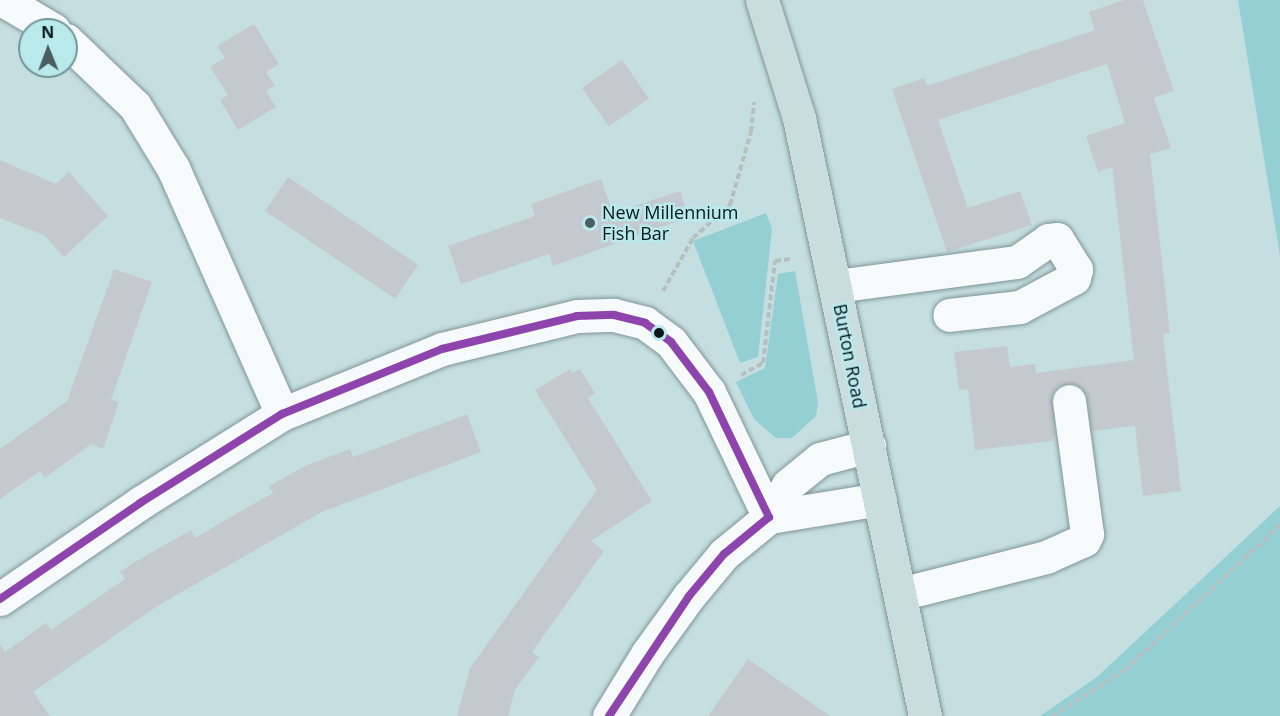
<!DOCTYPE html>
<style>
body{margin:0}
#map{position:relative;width:1280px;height:716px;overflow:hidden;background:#c5dfe1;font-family:"Open Sans",sans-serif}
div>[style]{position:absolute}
.green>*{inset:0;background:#93cfd3}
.building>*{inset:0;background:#c3c9cf;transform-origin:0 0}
.path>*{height:4px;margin-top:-2px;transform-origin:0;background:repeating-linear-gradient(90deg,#b6c0c1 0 6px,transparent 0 9px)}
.roads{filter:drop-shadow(0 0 2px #819597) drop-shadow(0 0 2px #819597)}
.minor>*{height:33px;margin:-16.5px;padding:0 16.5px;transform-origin:16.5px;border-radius:16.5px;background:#f6fafa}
.highway>*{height:33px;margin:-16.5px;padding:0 16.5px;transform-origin:16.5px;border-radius:16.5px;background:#caddde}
.bus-1>*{height:8px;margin:-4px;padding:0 4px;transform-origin:4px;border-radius:4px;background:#8e44ad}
.dots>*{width:16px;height:16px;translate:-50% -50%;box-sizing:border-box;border:3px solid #bae9ec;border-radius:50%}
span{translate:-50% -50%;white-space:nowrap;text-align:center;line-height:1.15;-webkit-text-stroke:5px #bae9ec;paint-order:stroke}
.poi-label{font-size:18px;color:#07191b}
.left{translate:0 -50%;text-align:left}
.street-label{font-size:18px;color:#07191b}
.north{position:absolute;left:18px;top:18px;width:60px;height:60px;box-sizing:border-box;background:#bae9ec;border:2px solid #729698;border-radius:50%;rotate:359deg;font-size:16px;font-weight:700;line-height:24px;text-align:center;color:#07191b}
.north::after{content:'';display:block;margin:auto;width:21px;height:27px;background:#4a5e60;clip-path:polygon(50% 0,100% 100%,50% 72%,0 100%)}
</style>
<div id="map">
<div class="green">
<div style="clip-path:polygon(1238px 0,1280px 0,1280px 256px)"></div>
<div style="clip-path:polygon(766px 213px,772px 229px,758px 357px,740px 363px,693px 241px)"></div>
<div style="clip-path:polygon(795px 271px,818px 403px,816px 416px,792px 438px,776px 438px,754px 419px,736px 382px,765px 368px,778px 274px)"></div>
<div style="clip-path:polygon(1280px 506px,1280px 716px,1040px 716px,1097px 677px)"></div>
</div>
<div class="building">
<div style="clip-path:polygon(1124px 0,1143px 0,1174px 91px,1154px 98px,1171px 148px,1150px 154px,1170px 333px,1163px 334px,1181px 491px,1143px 496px,1135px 426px,1092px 431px,1087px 398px,1076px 384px,1058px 386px,1052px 394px,1055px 436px,1052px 441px,975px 450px,968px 389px,959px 390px,954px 352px,1007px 346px,1010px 367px,1035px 364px,1036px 373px,1134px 360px,1112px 167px,1098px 172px,1086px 136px,1125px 123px,1107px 64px,938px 120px,968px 208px,1020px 191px,1032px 225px,947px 252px,892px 89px,924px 78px,927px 86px,1095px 30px,1089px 12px)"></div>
<div style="clip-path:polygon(254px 24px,279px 64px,266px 72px,275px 86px,266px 91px,276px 107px,238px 130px,220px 100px,228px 95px,210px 67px,225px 58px,217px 46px)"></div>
<div style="left:622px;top:60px;width:47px;height:49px;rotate:55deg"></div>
<div style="clip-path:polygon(0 160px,56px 184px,69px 172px,108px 216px,64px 257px,44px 235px,0 218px)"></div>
<div style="left:288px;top:177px;width:157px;height:41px;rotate:34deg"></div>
<div style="clip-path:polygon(601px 179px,613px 213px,680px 191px,689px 217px,553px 266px,549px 254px,461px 284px,448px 246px,535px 216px,531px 204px)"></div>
<div style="clip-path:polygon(114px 269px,152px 282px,111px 400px,119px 402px,103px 449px,91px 444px,45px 478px,40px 471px,0 499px,0 449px,67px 401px)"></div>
<div style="clip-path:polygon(570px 369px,572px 373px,580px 369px,595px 393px,588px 398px,652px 501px,591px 541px,604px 551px,532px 652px,539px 657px,515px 690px,508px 716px,457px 716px,470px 668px,597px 490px,535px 390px)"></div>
<div style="clip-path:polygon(467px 414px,481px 452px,322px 512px,159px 605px,33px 692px,50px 716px,0 716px,0 644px,5px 652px,46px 623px,51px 630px,125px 579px,120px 572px,133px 563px,191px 530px,195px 538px,234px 515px,273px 493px,269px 486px,307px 465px,350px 449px,353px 457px)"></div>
<div style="clip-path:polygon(748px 659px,830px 716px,708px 716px)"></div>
</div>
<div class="path">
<div style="left:663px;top:291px;width:61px;rotate:-60.5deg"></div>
<div style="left:693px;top:238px;width:50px;rotate:-41.7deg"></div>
<div style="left:730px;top:205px;width:76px;rotate:-74deg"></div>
<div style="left:751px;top:132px;width:30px;rotate:-84deg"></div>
<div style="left:741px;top:375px;width:25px;rotate:-29deg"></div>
<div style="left:763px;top:363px;width:103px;rotate:-83.3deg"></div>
<div style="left:775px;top:261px;width:15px;rotate:-8deg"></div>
<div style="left:1052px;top:716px;width:86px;rotate:-32.2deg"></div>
<div style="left:1125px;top:670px;width:212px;rotate:-43.1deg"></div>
</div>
<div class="roads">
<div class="minor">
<div style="left:3px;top:0;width:59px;rotate:30.5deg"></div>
<div style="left:66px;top:40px;width:95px;rotate:43.7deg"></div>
<div style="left:135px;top:106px;width:73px;rotate:58.5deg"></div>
<div style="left:173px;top:168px;width:269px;rotate:66.1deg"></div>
<div style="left:836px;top:286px;width:183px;rotate:-7.6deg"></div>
<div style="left:1017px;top:262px;width:38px;rotate:-35deg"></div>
<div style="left:1048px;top:240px;width:9px;rotate:-6deg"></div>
<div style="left:1057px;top:239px;width:36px;rotate:58deg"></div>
<div style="left:1076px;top:269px;width:9px;rotate:103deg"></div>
<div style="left:1074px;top:278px;width:61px;rotate:151.8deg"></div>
<div style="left:1020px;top:307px;width:71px;rotate:173.6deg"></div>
<div style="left:769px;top:517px;width:37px;rotate:-59deg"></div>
<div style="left:788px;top:485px;width:41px;rotate:-39.1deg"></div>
<div style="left:820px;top:459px;width:51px;rotate:-14.9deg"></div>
<div style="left:900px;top:594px;width:151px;rotate:-14.2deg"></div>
<div style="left:1046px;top:557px;width:42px;rotate:-24.1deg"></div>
<div style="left:1084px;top:540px;width:7px;rotate:-63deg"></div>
<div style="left:1087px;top:534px;width:134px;rotate:-97.7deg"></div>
<div style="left:0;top:599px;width:170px;rotate:-34.4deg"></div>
<div style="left:140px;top:503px;width:168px;rotate:-32.1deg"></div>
<div style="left:282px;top:414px;width:173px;rotate:-22.1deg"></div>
<div style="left:442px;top:349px;width:139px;rotate:-13.7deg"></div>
<div style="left:577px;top:316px;width:37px;rotate:-2deg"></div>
<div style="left:614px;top:315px;width:32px;rotate:14deg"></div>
<div style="left:645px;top:323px;width:32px;rotate:36deg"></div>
<div style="left:671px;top:342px;width:63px;rotate:52.8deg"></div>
<div style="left:709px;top:392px;width:139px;rotate:64.4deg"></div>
<div style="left:609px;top:716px;width:73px;rotate:-58.5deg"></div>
<div style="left:647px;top:654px;width:72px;rotate:-54.1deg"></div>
<div style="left:689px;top:596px;width:55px;rotate:-50.2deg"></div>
<div style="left:724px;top:554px;width:58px;rotate:-39.4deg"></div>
<div style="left:769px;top:517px;width:112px;rotate:-9.2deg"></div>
</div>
<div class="highway">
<div style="left:762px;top:0;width:124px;rotate:72.6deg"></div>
<div style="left:799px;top:118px;width:611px;rotate:78.1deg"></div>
</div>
</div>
<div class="bus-1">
<div style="left:0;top:599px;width:170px;rotate:-34.4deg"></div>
<div style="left:140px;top:503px;width:168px;rotate:-32.1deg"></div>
<div style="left:282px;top:414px;width:173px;rotate:-22.1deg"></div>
<div style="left:442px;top:349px;width:139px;rotate:-13.7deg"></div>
<div style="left:577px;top:316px;width:37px;rotate:-2deg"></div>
<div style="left:614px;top:315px;width:32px;rotate:14deg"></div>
<div style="left:645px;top:323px;width:32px;rotate:36deg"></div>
<div style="left:671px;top:342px;width:63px;rotate:52.8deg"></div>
<div style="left:709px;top:392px;width:139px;rotate:64.4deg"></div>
<div style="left:609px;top:716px;width:144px;rotate:-56.3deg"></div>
<div style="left:689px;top:596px;width:55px;rotate:-50.2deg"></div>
<div style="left:724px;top:554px;width:58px;rotate:-39.4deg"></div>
</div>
<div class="dots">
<div style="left:590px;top:223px;background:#4a5e60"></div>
<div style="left:659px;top:333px;background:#07191b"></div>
</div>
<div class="poi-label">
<span class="left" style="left:602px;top:223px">New Millennium<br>Fish Bar</span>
</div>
<div class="street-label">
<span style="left:850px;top:356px;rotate:79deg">Burton Road</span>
</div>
<div class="north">N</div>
</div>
